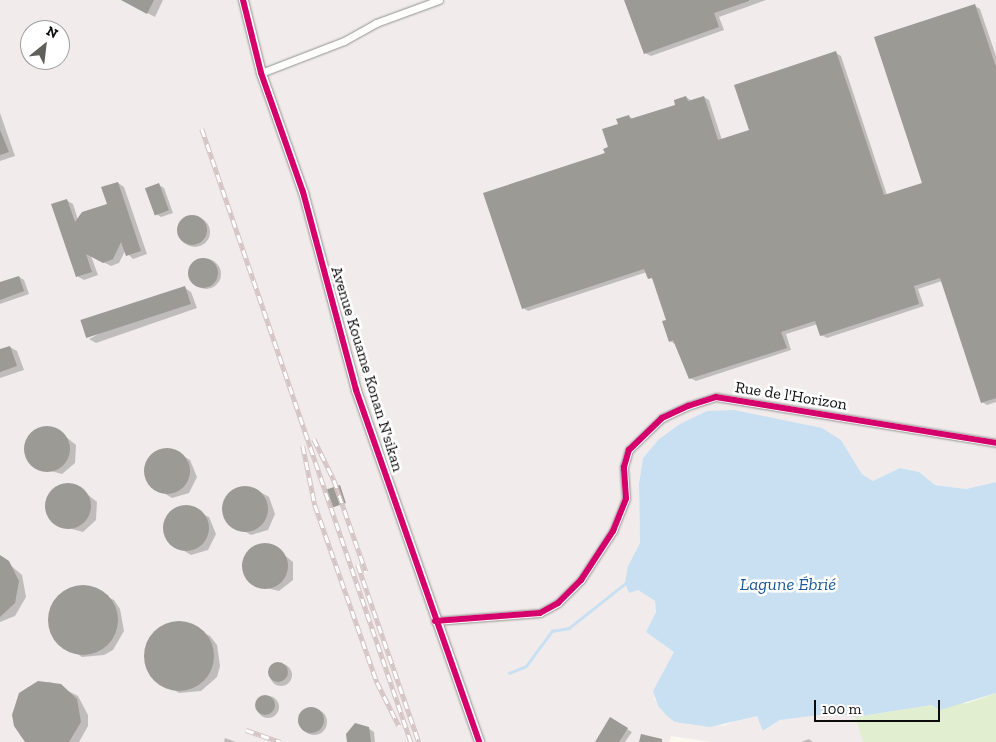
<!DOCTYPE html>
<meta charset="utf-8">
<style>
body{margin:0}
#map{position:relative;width:996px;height:742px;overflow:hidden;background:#faf8ef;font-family:"Zilla Slab",serif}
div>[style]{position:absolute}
.industrial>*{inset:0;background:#f1ebec}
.green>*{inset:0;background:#e1eed0}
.water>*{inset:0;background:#c8e0f2}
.shadow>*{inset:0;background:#0003}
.round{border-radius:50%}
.stream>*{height:2.5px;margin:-1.25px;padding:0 1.25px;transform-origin:1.25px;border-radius:1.25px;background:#c8e0f2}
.building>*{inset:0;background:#9c9a95;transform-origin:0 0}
.roads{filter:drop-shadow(0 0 1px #93928e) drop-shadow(0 0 1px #93928e)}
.minor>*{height:7px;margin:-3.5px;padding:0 3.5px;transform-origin:3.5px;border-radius:3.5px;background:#fefefd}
.tertiary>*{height:9px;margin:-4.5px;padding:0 4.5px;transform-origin:4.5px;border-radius:4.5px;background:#fefefd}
.rail>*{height:4.5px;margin-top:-2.25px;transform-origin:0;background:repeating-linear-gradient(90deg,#fff 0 8px,#d5c5c4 0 16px);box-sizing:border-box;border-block:1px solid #d5c5c4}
.cycleway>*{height:6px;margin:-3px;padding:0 3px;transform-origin:3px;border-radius:3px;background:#d6006c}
span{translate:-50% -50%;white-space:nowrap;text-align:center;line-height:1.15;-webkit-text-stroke:5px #fff;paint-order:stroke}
.street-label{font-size:16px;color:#0c0c0c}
.water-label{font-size:18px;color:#1b5897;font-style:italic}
.north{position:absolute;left:20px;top:20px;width:50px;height:50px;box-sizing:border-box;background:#fff;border:1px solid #9e9e9e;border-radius:50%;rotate:29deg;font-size:14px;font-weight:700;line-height:20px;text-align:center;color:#0c0c0c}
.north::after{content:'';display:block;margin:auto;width:18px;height:22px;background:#5f5f5b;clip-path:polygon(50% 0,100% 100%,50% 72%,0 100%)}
.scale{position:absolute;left:814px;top:700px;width:126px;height:22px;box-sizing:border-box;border:2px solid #0c0c0c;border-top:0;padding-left:6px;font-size:15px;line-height:18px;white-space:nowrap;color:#0c0c0c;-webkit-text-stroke:4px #fff;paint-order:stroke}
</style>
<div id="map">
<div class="industrial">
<div style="clip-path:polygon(evenodd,0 0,996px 0,996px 482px,966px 489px,935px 485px,919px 472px,900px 468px,873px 481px,862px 474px,841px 440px,658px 440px,643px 458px,639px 484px,640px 543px,628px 566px,638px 590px,655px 601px,656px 611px,647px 632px,674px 652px,654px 698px,658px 706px,667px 716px,723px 726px,751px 715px,757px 716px,764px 731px,780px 720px,836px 713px,855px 717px,863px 742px,711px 742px,671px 736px,669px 742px,0 742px,0 0,30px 30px,60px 30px,60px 60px,30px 60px,30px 30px)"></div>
</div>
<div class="green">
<div style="clip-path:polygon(996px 693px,996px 742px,863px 742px,855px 717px,932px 705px,968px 703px)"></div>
</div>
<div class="water">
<div style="clip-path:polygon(734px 410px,822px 428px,841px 440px,862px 474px,873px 481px,900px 468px,919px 472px,935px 485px,966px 489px,996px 482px,996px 693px,940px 710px,932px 705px,855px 717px,836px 713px,780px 720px,763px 731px,757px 716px,710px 727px,675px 722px,667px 716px,658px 706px,653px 691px,674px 652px,646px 632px,656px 612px,655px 601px,638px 590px,629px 593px,625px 583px,628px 566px,640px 543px,639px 484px,643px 458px,658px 440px,680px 424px,707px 411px)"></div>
</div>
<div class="shadow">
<div style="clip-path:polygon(123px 0,163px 0,155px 17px)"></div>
<div style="clip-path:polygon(626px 0,766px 0,719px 17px,724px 30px,651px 56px,645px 53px)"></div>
<div style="clip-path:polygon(975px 6px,980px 9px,996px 56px,996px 402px,987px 405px,982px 402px,942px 281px,918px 289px,924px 306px,827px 338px,821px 335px,818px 324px,786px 334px,791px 350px,696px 381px,690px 378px,675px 344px,670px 341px,668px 321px,654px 281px,647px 272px,528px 311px,523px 308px,619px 125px,629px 116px,634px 120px,677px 106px,686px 97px,692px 101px,704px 97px,709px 100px,722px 140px,751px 131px,836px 53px,841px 56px,887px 195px,924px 184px)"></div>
<div style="clip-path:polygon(0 113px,15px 156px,0 161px)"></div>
<div style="clip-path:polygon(118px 183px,124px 187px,147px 254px,133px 259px,125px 251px,119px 263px,111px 266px,91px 256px,98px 275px,84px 280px,77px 276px,66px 200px,73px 204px,78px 220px,109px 205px)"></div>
<div style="clip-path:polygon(159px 185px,164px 188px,173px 213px,161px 217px,156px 214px)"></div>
<div class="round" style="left:180px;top:217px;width:30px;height:30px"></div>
<div class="round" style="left:191px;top:259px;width:30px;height:30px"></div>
<div style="clip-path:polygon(19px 277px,24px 280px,29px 294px,0 304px,0 283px)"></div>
<div style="clip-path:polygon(185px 288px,191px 292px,197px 308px,96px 343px,89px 339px)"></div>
<div style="clip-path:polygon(10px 347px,17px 351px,24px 370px,0 378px,0 351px)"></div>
<div style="clip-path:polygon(55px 428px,76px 445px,75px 463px,62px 474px,36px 467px,29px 461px,26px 443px,37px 429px)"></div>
<div style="clip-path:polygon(174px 451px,190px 460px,197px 477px,189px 493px,172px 498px,149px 484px,145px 466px,156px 452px)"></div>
<div style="clip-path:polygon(76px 485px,97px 502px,96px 520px,83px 532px,57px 525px,47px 510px,47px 501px,58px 487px)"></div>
<div style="clip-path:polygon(253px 488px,269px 497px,275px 514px,268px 530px,251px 535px,227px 521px,224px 504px,235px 490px)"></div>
<div style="clip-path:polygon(184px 507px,209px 517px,216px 534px,208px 550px,191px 555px,168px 541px,165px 523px,175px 509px)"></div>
<div style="clip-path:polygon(272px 545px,293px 562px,293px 580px,279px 591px,254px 585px,243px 570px,243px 561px,254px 547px)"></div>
<div style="clip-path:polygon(0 556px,22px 575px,26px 597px,15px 616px,0 622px)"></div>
<div style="clip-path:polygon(86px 587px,114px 600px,120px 609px,124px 631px,113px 650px,104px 655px,82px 657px,56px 640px,51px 630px,51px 609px,65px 592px)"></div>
<div style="clip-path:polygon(182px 622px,210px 636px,217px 645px,220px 666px,217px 677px,201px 691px,179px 693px,171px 688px,152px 676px,146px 655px,147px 644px,161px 627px)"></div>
<div class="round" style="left:270px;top:664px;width:22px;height:22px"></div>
<div style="clip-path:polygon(50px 682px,78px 696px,88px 715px,88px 726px,79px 742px,30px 742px,20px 735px,13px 715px,20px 694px,28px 687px)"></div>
<div class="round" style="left:257px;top:696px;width:22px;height:22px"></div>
<div class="round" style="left:301px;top:709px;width:26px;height:26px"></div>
<div style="clip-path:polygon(610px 719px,632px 732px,625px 742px,596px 742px)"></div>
<div style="clip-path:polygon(368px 728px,374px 732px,375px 742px,349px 742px)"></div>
<div style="clip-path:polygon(225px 738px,236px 742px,224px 742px)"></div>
<div style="clip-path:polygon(809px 739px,813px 742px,801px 742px)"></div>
</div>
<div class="stream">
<div style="left:509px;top:673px;width:18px;rotate:-22deg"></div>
<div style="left:526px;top:666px;width:44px;rotate:-53.4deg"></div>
<div style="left:552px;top:631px;width:17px;rotate:-10deg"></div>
<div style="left:569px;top:628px;width:74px;rotate:-38.4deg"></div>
</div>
<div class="building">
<div style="clip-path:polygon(121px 0,154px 0,147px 14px)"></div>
<div style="clip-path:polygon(624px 0,749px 0,749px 1px,714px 13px,719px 27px,644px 54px)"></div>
<div style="clip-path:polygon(975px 4px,996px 67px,996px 398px,981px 403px,940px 278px,914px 286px,919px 304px,820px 336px,815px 321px,781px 332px,787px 348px,689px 379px,673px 340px,669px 342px,662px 321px,666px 320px,652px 278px,648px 279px,644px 269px,522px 309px,483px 193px,605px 153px,603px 149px,608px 147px,602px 129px,618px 124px,616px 119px,629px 115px,630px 119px,675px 105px,674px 100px,686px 96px,688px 101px,704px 96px,718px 140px,749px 130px,734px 85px,836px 51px,884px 195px,922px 183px,874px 37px)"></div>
<div style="clip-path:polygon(0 130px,9px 152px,0 155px)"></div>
<div style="clip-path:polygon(118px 182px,141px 251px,126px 256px,121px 242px,113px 259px,103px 263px,86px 254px,92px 272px,76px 277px,51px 204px,67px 199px,75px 222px,82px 212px,107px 204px,101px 187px)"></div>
<div style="left:159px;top:183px;width:29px;height:15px;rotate:70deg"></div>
<div class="round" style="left:177px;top:215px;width:30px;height:30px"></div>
<div class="round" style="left:188px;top:258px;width:30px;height:30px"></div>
<div style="clip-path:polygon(19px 276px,24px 291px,0 300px,0 282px)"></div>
<div style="left:185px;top:286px;width:19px;height:110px;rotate:72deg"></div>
<div style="clip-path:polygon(10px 346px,17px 366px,0 372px,0 349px)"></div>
<div class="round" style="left:24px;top:426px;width:46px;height:46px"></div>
<div class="round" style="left:144px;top:448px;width:46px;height:46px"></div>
<div class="round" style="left:45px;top:483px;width:46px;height:46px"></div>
<div style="left:340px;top:485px;width:19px;height:15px;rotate:72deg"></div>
<div class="round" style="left:222px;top:486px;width:46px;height:46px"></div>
<div class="round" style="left:163px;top:505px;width:46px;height:46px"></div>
<div class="round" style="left:242px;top:543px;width:46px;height:46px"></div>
<div style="clip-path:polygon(0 555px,9px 561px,19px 581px,15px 603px,0 617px)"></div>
<div class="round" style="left:48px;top:585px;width:70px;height:70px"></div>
<div class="round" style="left:144px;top:621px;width:70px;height:70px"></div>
<div class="round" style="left:268px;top:662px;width:20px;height:20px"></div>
<div style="clip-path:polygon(38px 681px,61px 684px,77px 699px,81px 722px,69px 742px,25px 742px,14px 726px,12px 715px,19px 693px)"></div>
<div class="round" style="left:255px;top:695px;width:20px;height:20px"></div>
<div class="round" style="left:298px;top:707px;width:26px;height:26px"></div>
<div style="clip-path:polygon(610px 717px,628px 728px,619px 742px,595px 742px)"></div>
<div style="clip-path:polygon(355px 723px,369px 727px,371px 742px,347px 742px,346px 734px)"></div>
<div style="clip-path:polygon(641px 734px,662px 739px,662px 742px,639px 742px)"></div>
</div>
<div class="roads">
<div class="minor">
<div style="left:261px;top:73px;width:89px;rotate:-21.1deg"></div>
<div style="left:344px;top:41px;width:37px;rotate:-29deg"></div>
<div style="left:376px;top:23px;width:67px;rotate:-20.1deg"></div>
<div style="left:435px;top:621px;width:105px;rotate:-4.4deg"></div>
<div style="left:540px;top:613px;width:21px;rotate:-29deg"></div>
<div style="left:558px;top:603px;width:33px;rotate:-45deg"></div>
<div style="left:581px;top:580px;width:59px;rotate:-56.9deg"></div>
<div style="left:613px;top:531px;width:35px;rotate:-68deg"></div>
<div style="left:626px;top:498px;width:31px;rotate:-94deg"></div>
<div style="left:624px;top:467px;width:18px;rotate:-74deg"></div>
<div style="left:629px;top:450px;width:46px;rotate:-44.1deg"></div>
<div style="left:662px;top:418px;width:29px;rotate:-25deg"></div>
<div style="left:688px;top:406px;width:29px;rotate:-18deg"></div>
<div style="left:716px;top:397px;width:284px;rotate:9.3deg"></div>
</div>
<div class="tertiary">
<div style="left:243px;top:0;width:75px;rotate:76.1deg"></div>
<div style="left:261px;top:73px;width:126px;rotate:70.6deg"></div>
<div style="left:303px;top:192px;width:205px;rotate:75deg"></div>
<div style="left:356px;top:390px;width:373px;rotate:70.7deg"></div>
</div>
</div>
<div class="rail">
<div style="left:202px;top:129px;width:648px;rotate:71.17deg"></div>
<div style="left:314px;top:439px;width:46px;rotate:64deg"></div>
<div style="left:334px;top:480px;width:97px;rotate:70.8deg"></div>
<div style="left:303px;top:446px;width:60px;rotate:78.5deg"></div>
<div style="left:315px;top:505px;width:188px;rotate:70.7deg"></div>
<div style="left:377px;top:682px;width:49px;rotate:63.4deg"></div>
<div style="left:358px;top:565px;width:187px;rotate:71deg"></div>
<div style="left:246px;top:730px;width:37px;rotate:19deg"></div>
</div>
<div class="cycleway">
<div style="left:243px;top:0;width:75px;rotate:76.1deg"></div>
<div style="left:261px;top:73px;width:126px;rotate:70.6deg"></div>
<div style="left:303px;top:192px;width:205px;rotate:75deg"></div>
<div style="left:356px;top:390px;width:373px;rotate:70.7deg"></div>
<div style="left:435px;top:621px;width:105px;rotate:-4.4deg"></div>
<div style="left:540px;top:613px;width:21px;rotate:-29deg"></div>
<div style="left:558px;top:603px;width:33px;rotate:-45deg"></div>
<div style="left:581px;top:580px;width:59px;rotate:-56.9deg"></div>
<div style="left:613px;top:531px;width:35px;rotate:-68deg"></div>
<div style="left:626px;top:498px;width:31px;rotate:-94deg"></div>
<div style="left:624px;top:467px;width:18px;rotate:-74deg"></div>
<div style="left:629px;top:450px;width:46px;rotate:-44.1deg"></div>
<div style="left:662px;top:418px;width:29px;rotate:-25deg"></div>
<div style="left:688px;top:406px;width:29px;rotate:-18deg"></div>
<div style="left:716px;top:397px;width:284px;rotate:9.3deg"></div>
</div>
<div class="street-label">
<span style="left:367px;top:369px;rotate:73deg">Avenue Kouame Konan N'sikan</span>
<span style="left:791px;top:396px;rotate:9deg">Rue de l'Horizon</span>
</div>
<div class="water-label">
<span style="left:788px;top:584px">Lagune Ébrié</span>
</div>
<div class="north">N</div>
<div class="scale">100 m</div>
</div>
